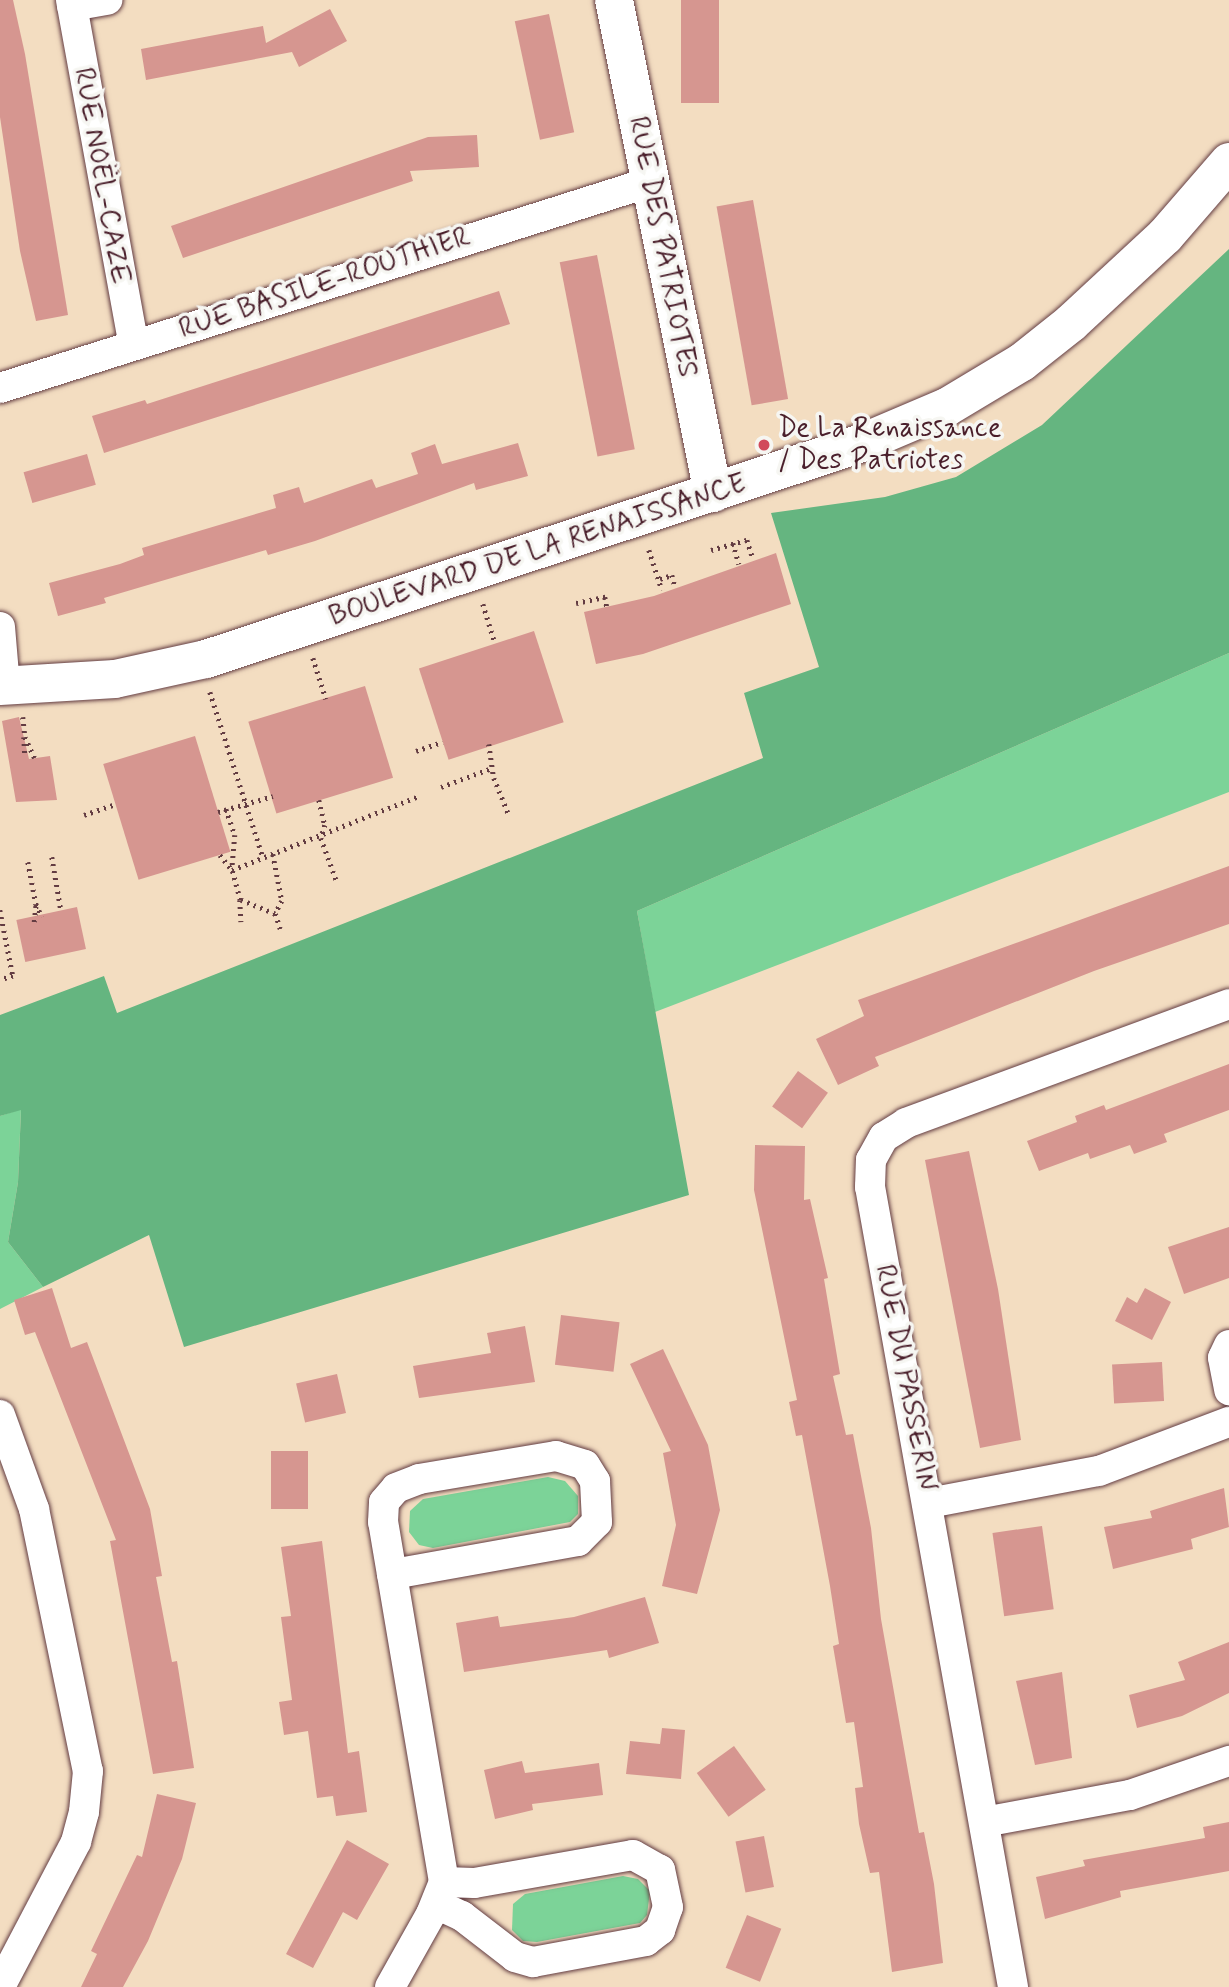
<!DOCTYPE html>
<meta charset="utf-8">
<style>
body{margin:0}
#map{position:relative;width:1229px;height:1987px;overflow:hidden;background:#f3ddc1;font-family:Mynerve,sans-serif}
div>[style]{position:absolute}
.green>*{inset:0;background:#7cd398}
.forest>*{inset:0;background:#65b580}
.building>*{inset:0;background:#d69690;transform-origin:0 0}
.path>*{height:4.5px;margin-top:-2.25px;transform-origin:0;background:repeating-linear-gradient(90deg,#633c42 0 2px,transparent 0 7px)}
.roads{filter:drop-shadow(0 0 2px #633c42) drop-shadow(0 0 2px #633c42)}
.street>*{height:30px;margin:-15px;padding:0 15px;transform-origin:15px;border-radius:15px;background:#fff}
.secondary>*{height:38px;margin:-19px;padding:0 19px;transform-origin:19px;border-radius:19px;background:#fff}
.dots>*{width:19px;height:19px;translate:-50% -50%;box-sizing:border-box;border:4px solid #f6f6f2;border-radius:50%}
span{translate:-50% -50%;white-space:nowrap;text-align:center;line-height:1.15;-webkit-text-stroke:7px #f6f6f2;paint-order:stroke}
.street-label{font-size:28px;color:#4a1f2b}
.poi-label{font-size:28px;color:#4a1f2b}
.left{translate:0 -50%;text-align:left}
</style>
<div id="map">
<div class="green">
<div style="clip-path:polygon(1229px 653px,1229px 792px,655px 1012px,637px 911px)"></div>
<div style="clip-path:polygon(21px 1109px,18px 1182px,8px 1242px,43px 1287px,0 1309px,0 1116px)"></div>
<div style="clip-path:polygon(548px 1477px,565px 1481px,578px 1496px,578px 1514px,570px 1522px,433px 1548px,419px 1545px,409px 1532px,410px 1511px,423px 1499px)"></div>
<div style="clip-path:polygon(623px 1876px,638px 1879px,650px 1891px,647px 1915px,640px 1923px,537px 1942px,523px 1941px,512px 1930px,513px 1904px,525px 1894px)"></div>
</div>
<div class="forest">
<div style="clip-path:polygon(1229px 249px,1229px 653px,637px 911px,689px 1195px,184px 1347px,149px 1235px,43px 1287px,8px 1242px,18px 1182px,21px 1110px,0 1116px,0 1015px,104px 976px,117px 1013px,763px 758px,744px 693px,819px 667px,771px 513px,885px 497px,956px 477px,1042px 425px)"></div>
</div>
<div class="building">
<div style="clip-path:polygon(0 0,13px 0,25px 54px,68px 315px,36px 321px,20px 251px,0 117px)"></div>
<div style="left:681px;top:0;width:38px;height:103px"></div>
<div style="clip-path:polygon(330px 9px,347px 41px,299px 67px,292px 52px,146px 80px,141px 49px,263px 26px,266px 43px)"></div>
<div style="left:549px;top:14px;width:121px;height:35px;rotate:78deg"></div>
<div style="clip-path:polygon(477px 135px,479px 167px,410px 171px,413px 181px,183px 258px,171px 226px,428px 137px)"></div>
<div style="left:753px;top:200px;width:202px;height:37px;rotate:80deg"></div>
<div style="left:597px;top:255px;width:198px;height:38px;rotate:79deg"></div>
<div style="clip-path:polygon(499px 291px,510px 324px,104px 453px,92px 416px,145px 400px,147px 404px)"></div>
<div style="clip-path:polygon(518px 443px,528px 476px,476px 490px,474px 483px,315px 541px,268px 555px,266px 550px,104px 598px,106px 603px,58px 616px,49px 583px,120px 564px,144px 555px,142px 548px,276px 508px,273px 495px,299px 487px,304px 503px,372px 479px,376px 488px,418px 474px,411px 453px,435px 444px,442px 464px)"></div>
<div style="left:87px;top:454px;width:32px;height:66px;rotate:74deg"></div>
<div style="clip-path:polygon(776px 553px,791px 604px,643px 654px,596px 664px,584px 612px,654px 596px)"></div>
<div style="left:534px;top:631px;width:96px;height:121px;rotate:72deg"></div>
<div style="left:365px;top:686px;width:96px;height:122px;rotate:73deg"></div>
<div style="clip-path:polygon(19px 717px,29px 759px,50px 756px,57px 800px,16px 802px,2px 721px)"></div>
<div style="left:195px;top:736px;width:121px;height:96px;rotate:73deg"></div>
<div style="clip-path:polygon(1229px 866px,1229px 924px,1094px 971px,875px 1057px,879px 1066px,838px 1085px,816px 1039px,864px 1016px,858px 1000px)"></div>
<div style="left:77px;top:907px;width:43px;height:62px;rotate:78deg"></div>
<div style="clip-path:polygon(1229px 1064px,1229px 1110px,1164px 1134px,1167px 1142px,1134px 1154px,1130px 1145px,1090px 1159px,1088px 1153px,1039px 1171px,1027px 1141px,1077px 1122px,1075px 1116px,1104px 1105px,1106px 1110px)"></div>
<div style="left:798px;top:1071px;width:37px;height:44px;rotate:36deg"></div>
<div style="clip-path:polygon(755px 1145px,805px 1146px,804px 1200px,810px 1199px,828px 1278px,824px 1279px,840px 1374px,833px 1376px,846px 1435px,853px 1434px,871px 1528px,881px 1619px,919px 1833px,924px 1832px,934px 1884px,943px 1963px,892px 1972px,879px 1872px,870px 1873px,859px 1824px,855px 1788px,863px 1787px,854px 1722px,846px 1723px,833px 1646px,839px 1644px,830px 1586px,802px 1435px,796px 1436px,789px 1402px,797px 1400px,754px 1190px)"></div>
<div style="clip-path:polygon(969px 1151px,998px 1289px,1021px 1440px,980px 1448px,925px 1160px)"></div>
<div style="clip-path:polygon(1229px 1227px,1229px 1278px,1184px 1294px,1168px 1247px)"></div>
<div style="clip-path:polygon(52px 1288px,71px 1348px,87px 1342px,150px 1509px,162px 1576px,156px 1577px,172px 1662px,177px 1661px,194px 1768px,153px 1774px,110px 1541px,116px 1540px,35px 1332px,25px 1335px,14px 1300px)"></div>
<div style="clip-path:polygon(1145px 1288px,1171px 1302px,1152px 1340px,1115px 1321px,1127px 1297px,1137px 1303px)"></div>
<div style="left:561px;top:1315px;width:59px;height:50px;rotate:7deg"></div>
<div style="clip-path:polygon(525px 1326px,535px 1382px,419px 1398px,413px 1366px,491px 1353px,487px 1333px)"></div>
<div style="clip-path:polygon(663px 1349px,708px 1445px,720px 1510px,697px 1594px,662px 1586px,676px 1525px,663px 1453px,671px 1451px,630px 1364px)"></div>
<div style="left:1162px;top:1362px;width:39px;height:50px;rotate:87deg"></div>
<div style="left:337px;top:1374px;width:40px;height:42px;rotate:77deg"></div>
<div style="left:271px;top:1451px;width:37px;height:58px"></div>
<div style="clip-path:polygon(1224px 1488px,1229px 1527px,1191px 1539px,1193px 1549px,1113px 1569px,1104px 1527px,1152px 1518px,1150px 1511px)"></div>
<div style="left:1042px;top:1526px;width:84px;height:50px;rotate:82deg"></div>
<div style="clip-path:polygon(322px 1541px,348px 1753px,359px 1751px,367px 1812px,336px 1816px,333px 1796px,317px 1798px,308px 1731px,284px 1735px,279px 1702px,292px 1700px,281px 1617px,291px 1616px,281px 1547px)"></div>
<div style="clip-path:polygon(645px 1597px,659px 1643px,609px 1658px,607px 1650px,464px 1672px,456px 1623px,498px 1616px,500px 1627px,574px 1617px)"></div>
<div style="clip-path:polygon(1229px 1642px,1229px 1693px,1182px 1716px,1137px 1728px,1129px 1695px,1185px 1680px,1178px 1662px)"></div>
<div style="clip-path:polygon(1062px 1672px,1072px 1758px,1035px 1765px,1016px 1681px)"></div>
<div style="clip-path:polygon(662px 1728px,685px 1730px,681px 1779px,626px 1774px,630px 1741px,660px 1744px)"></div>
<div style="left:734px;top:1746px;width:54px;height:46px;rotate:54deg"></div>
<div style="clip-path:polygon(522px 1761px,525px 1773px,599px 1763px,603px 1795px,532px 1804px,533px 1810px,495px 1819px,484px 1770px)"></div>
<div style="clip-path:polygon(157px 1794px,196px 1803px,182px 1859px,148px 1941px,123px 1987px,81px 1987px,97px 1954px,91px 1951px,137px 1855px,142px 1857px)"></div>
<div style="clip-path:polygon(1229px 1822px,1229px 1871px,1120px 1891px,1121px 1897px,1045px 1919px,1036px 1877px,1085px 1866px,1083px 1860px,1205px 1838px,1203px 1827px)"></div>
<div style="left:764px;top:1836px;width:52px;height:29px;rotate:79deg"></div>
<div style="clip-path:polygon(347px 1840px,389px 1864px,357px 1920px,343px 1912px,313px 1968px,286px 1954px)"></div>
<div style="left:747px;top:1915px;width:37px;height:57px;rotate:22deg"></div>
</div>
<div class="path">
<div style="left:733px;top:543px;width:22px;rotate:74deg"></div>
<div style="left:649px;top:550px;width:42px;rotate:72deg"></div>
<div style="left:711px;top:550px;width:37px;rotate:-16deg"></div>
<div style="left:747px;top:540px;width:20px;rotate:72deg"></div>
<div style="left:660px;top:579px;width:13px;rotate:-18deg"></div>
<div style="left:672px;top:575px;width:11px;rotate:75deg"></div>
<div style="left:576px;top:603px;width:30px;rotate:-12deg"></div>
<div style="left:605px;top:597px;width:10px;rotate:79deg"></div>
<div style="left:483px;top:604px;width:41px;rotate:72.9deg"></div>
<div style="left:313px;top:658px;width:43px;rotate:72.4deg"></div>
<div style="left:210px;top:692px;width:173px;rotate:72.2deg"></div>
<div style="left:23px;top:717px;width:20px;rotate:84deg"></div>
<div style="left:25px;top:737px;width:23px;rotate:65deg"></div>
<div style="left:24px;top:737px;width:20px;rotate:87deg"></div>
<div style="left:489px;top:744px;width:34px;rotate:82deg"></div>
<div style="left:494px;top:778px;width:38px;rotate:68deg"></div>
<div style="left:416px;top:751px;width:28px;rotate:-19deg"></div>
<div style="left:441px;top:787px;width:54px;rotate:-20.4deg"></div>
<div style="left:319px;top:800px;width:26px;rotate:77deg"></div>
<div style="left:325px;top:825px;width:14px;rotate:107deg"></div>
<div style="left:321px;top:838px;width:47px;rotate:70deg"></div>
<div style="left:226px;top:809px;width:28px;rotate:71deg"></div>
<div style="left:235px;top:835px;width:34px;rotate:95deg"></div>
<div style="left:218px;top:812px;width:57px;rotate:-16.2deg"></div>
<div style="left:84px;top:815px;width:34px;rotate:-19deg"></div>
<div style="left:273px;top:854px;width:48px;rotate:79.2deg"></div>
<div style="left:282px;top:901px;width:15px;rotate:118deg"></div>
<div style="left:220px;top:855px;width:19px;rotate:51deg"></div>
<div style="left:52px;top:857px;width:54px;rotate:80.4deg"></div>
<div style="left:28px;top:862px;width:43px;rotate:79.2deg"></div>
<div style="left:240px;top:900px;width:22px;rotate:87deg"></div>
<div style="left:0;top:910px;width:67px;rotate:78.9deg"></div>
<div style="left:13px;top:976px;width:14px;rotate:163deg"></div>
<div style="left:34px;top:922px;width:18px;rotate:-84deg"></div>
<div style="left:36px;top:904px;width:14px;rotate:65deg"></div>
<div style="left:280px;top:929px;width:16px;rotate:-108deg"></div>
<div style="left:275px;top:914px;width:38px;rotate:-158deg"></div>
<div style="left:240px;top:900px;width:31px;rotate:-105deg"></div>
<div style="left:232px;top:870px;width:201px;rotate:-21.6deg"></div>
</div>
<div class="roads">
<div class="street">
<div style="left:71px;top:0;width:351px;rotate:79.7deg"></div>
<div style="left:72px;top:6px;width:36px;rotate:-10deg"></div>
<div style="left:0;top:388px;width:682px;rotate:-17.58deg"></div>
<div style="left:0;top:627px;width:59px;rotate:85.2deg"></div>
<div style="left:1229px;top:1345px;width:14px;rotate:115deg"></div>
<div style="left:1223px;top:1358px;width:33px;rotate:79deg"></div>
<div style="left:0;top:1415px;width:100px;rotate:70.1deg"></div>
<div style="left:34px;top:1509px;width:268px;rotate:78.4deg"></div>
<div style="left:88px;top:1771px;width:41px;rotate:95.6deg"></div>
<div style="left:84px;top:1812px;width:31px;rotate:105deg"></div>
<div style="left:76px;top:1842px;width:164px;rotate:117.7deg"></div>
<div style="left:929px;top:1503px;width:173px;rotate:-10.7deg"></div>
<div style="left:1099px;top:1471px;width:139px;rotate:-20.7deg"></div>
<div style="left:984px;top:1822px;width:148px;rotate:-10.5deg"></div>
<div style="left:1130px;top:1795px;width:105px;rotate:-19deg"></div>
<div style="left:436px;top:1904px;width:29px;rotate:25deg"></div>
<div style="left:462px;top:1916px;width:67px;rotate:37.7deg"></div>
<div style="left:515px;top:1957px;width:19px;rotate:16deg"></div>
<div style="left:533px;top:1962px;width:115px;rotate:-10.5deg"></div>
<div style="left:646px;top:1941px;width:18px;rotate:-38deg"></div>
<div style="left:660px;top:1930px;width:24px;rotate:-71deg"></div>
<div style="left:668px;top:1907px;width:38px;rotate:-102deg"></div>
<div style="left:660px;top:1870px;width:31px;rotate:-151deg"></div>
<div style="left:633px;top:1855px;width:161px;rotate:170deg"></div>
<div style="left:474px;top:1883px;width:30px;rotate:-178deg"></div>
<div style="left:390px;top:1987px;width:84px;rotate:-60.7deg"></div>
<div style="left:431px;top:1914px;width:35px;rotate:-68deg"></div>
<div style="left:444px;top:1882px;width:365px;rotate:-99.6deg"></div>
<div style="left:383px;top:1522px;width:20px;rotate:-87deg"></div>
<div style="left:384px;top:1502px;width:18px;rotate:-49deg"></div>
<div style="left:396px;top:1488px;width:25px;rotate:-21deg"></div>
<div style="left:419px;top:1479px;width:139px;rotate:-9.5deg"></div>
<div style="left:556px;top:1456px;width:30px;rotate:17deg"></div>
<div style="left:585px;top:1465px;width:19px;rotate:58deg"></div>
<div style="left:595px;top:1481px;width:41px;rotate:87.2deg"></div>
<div style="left:597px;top:1522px;width:27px;rotate:135deg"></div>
<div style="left:578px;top:1541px;width:189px;rotate:169.9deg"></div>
<div style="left:1013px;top:1987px;width:813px;rotate:-100.13deg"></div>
<div style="left:870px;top:1187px;width:27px;rotate:-88deg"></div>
<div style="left:871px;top:1160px;width:26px;rotate:-61deg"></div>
<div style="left:884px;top:1137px;width:26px;rotate:-32deg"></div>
<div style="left:906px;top:1123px;width:344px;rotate:-20.2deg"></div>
</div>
<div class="secondary">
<div style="left:614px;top:0;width:503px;rotate:78.65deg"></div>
<div style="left:0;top:686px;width:115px;rotate:-3.5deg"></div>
<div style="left:115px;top:679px;width:93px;rotate:-12.4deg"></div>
<div style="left:206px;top:659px;width:691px;rotate:-18.23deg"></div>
<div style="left:862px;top:443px;width:92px;rotate:-23deg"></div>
<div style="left:947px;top:407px;width:87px;rotate:-31deg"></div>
<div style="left:1022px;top:362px;width:63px;rotate:-38.5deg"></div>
<div style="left:1071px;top:323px;width:128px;rotate:-42.8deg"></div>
<div style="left:1165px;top:236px;width:98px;rotate:-49.1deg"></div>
</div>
</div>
<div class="dots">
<div style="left:764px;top:445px;background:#d1495b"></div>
</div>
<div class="street-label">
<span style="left:101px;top:176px;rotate:80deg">RUE NOËL-CAZE</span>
<span style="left:662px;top:247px;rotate:79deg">RUE DES PATRIOTES</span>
<span style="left:325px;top:284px;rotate:-18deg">RUE BASILE-ROUTHIER</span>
<span style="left:538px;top:551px;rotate:-18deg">BOULEVARD DE LA RENAISSANCE</span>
<span style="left:905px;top:1378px;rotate:79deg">RUE DU PASSERIN</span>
</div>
<div class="poi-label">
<span class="left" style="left:778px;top:445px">De La Renaissance<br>/ Des Patriotes</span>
</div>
</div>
